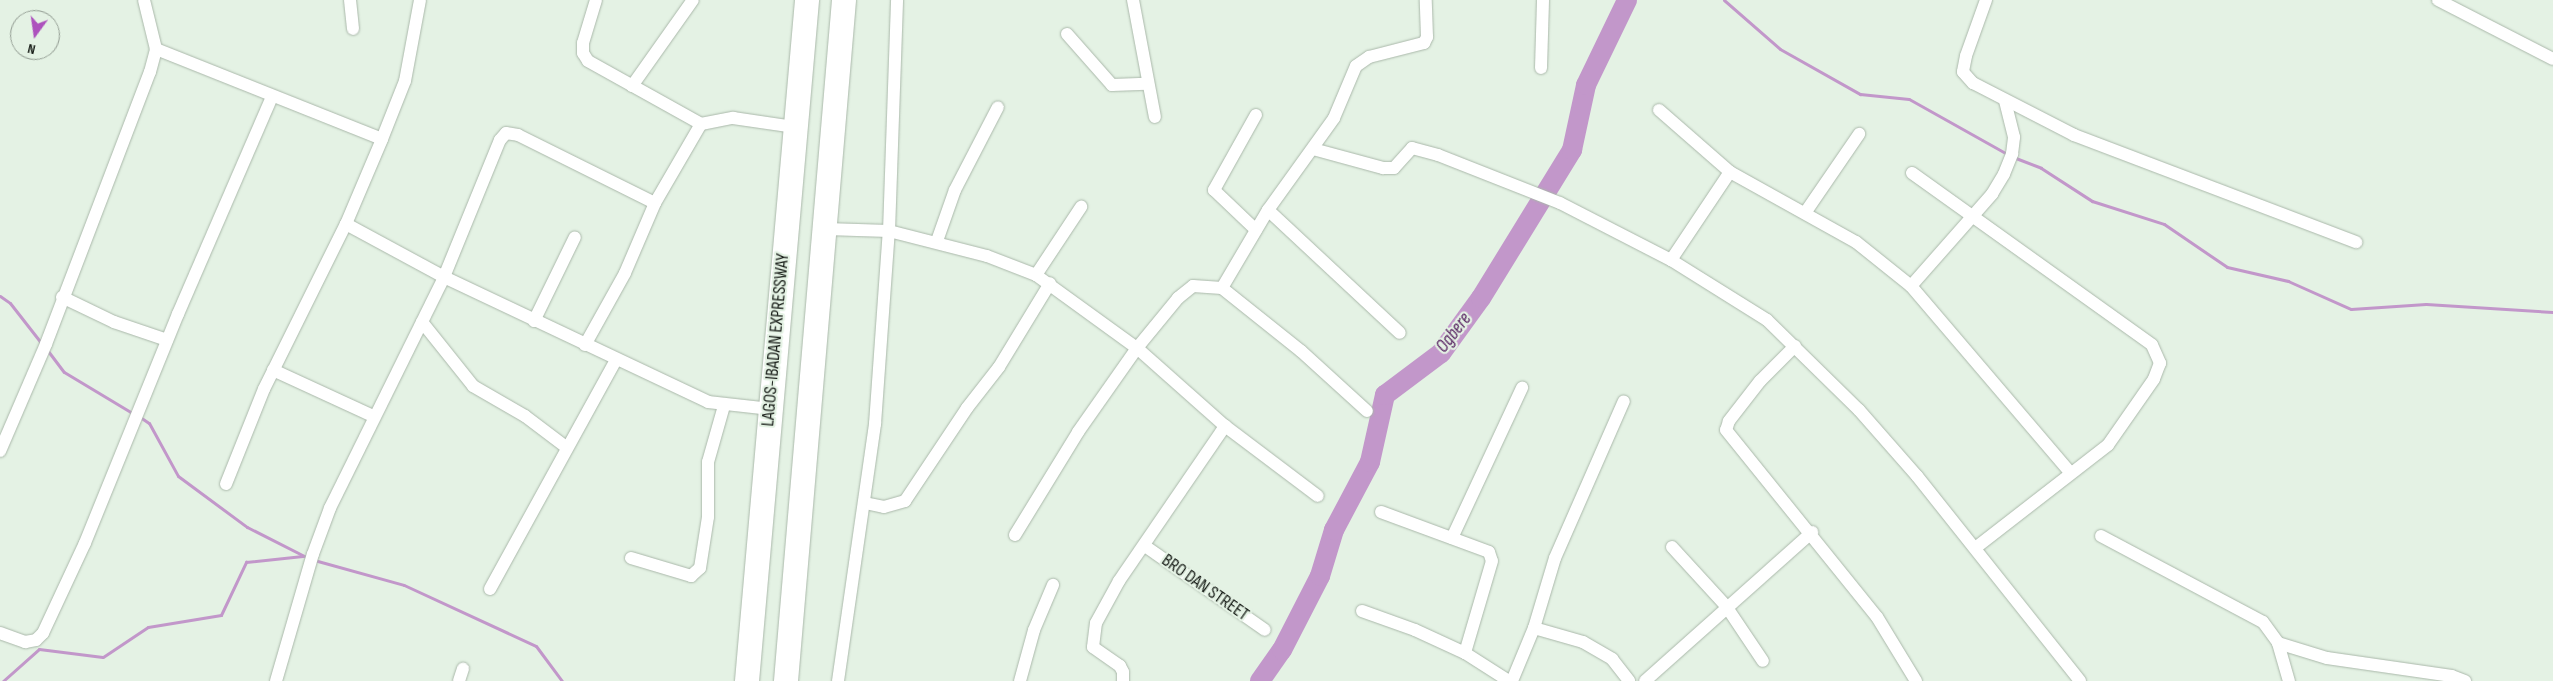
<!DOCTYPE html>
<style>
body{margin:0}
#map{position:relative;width:2553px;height:681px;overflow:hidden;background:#e4f2e4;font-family:"Sofia Sans Condensed",sans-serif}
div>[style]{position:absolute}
.stream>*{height:3px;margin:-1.5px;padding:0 1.5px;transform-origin:1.5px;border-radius:1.5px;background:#c297ca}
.river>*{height:20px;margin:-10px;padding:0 10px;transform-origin:10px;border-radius:10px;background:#c297ca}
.roads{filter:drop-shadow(0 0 1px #aab8aa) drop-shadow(0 0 1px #aab8aa)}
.minor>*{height:12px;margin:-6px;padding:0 6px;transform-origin:6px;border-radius:6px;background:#fff}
.motorway>*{height:24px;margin:-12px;padding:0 12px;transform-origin:12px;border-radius:12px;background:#fff}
span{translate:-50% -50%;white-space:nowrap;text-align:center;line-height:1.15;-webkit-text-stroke:4.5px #e4f2e4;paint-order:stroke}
.street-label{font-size:18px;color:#141914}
.water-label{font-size:19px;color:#572261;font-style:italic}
.north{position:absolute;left:10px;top:10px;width:50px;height:50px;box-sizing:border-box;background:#e4f2e4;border:1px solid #919b91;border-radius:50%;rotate:194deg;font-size:14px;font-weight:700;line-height:20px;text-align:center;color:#141914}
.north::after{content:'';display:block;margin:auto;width:18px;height:22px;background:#ad52bd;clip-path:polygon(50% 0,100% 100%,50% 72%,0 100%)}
</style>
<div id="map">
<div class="stream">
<div style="left:1724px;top:0;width:74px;rotate:41.2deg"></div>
<div style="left:1780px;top:49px;width:92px;rotate:29.4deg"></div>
<div style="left:1860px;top:94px;width:49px;rotate:5.8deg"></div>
<div style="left:1909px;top:99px;width:112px;rotate:29.3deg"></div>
<div style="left:2013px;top:157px;width:30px;rotate:21deg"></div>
<div style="left:2041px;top:168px;width:61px;rotate:32.9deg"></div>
<div style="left:2092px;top:201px;width:76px;rotate:17.7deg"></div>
<div style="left:2164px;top:224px;width:76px;rotate:34.3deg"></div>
<div style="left:2227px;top:267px;width:63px;rotate:12.9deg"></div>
<div style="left:2288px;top:281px;width:69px;rotate:24deg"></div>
<div style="left:2351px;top:309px;width:75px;rotate:-3.8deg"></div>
<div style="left:2426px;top:304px;width:127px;rotate:3.6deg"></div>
<div style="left:0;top:296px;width:12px;rotate:35deg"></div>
<div style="left:10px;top:303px;width:52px;rotate:52deg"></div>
<div style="left:48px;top:351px;width:26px;rotate:53deg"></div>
<div style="left:64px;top:372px;width:82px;rotate:31deg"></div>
<div style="left:140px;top:417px;width:11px;rotate:34deg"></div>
<div style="left:149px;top:423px;width:60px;rotate:61.3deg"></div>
<div style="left:178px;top:476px;width:86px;rotate:36.5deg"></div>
<div style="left:247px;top:527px;width:68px;rotate:26.9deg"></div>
<div style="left:314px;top:560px;width:93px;rotate:15.5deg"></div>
<div style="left:404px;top:585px;width:145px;rotate:24.8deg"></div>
<div style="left:536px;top:646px;width:44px;rotate:53.4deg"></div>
<div style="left:3px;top:681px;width:48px;rotate:-41.6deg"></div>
<div style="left:39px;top:649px;width:64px;rotate:7.1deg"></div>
<div style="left:103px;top:657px;width:54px;rotate:-33.7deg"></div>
<div style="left:148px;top:627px;width:74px;rotate:-9.3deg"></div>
<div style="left:221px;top:615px;width:59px;rotate:-64.7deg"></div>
<div style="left:246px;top:562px;width:57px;rotate:-6deg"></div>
</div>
<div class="river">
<div style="left:1260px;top:681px;width:38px;rotate:-55deg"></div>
<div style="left:1282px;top:650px;width:83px;rotate:-62.8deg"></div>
<div style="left:1320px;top:576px;width:48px;rotate:-73.1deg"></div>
<div style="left:1334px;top:530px;width:77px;rotate:-62.1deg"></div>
<div style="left:1370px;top:462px;width:69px;rotate:-77.4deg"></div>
<div style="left:1385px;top:395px;width:70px;rotate:-36.9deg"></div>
<div style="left:1441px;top:353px;width:68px;rotate:-54deg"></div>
<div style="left:1481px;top:298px;width:174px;rotate:-58.4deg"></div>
<div style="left:1572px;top:150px;width:66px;rotate:-77.8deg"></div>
<div style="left:1586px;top:85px;width:94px;rotate:-64.2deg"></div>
</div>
<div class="roads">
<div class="minor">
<div style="left:350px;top:0;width:29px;rotate:84deg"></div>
<div style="left:596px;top:0;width:45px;rotate:106.8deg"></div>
<div style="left:583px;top:43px;width:10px;rotate:90deg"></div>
<div style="left:583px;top:53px;width:9px;rotate:58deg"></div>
<div style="left:588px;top:61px;width:129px;rotate:29.1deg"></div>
<div style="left:1133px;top:0;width:119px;rotate:79.4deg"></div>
<div style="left:1986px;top:0;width:59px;rotate:109.7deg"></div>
<div style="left:1966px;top:56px;width:16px;rotate:101deg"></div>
<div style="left:1963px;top:72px;width:15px;rotate:48deg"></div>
<div style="left:1973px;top:83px;width:114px;rotate:27.2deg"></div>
<div style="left:2074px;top:135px;width:302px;rotate:20.8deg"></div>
<div style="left:2438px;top:0;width:129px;rotate:27.2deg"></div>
<div style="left:1067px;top:34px;width:68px;rotate:48.6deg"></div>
<div style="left:1112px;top:85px;width:34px;rotate:-2deg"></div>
<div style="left:156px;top:49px;width:243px;rotate:21.7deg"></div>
<div style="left:1541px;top:68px;width:68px;rotate:-88.3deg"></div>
<div style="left:632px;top:86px;width:105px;rotate:-54.7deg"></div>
<div style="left:1659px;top:110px;width:94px;rotate:41.1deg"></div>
<div style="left:1730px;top:172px;width:144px;rotate:29.1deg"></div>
<div style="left:1856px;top:242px;width:70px;rotate:38.7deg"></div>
<div style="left:1911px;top:286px;width:245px;rotate:49.5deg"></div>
<div style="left:1313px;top:149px;width:73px;rotate:15.2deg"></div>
<div style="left:1383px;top:168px;width:11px"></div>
<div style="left:1394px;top:168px;width:27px;rotate:-48deg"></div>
<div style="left:1412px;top:148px;width:27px;rotate:15deg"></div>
<div style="left:1438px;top:155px;width:131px;rotate:21.5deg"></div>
<div style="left:1560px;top:203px;width:125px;rotate:27.2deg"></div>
<div style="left:1671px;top:260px;width:113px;rotate:32deg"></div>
<div style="left:1767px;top:320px;width:129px;rotate:44.4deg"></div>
<div style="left:1859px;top:410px;width:88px;rotate:48.7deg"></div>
<div style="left:1917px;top:476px;width:262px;rotate:51.5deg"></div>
<div style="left:1912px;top:173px;width:295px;rotate:35.6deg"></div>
<div style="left:2152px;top:345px;width:20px;rotate:66deg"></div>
<div style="left:2160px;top:363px;width:17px;rotate:111deg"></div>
<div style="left:2154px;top:379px;width:80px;rotate:124.9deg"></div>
<div style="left:2108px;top:445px;width:168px;rotate:142.2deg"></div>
<div style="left:1268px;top:210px;width:180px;rotate:43deg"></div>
<div style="left:1805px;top:213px;width:96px;rotate:-55.6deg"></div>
<div style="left:346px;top:224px;width:111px;rotate:28.4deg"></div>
<div style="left:444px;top:277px;width:292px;rotate:25.3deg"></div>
<div style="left:708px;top:402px;width:63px;rotate:6.3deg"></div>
<div style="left:826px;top:229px;width:63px;rotate:1.8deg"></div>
<div style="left:889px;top:231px;width:101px;rotate:14.3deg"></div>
<div style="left:987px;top:256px;width:53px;rotate:21.2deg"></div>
<div style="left:1036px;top:275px;width:125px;rotate:35.9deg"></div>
<div style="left:1137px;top:348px;width:118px;rotate:41.6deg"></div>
<div style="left:1225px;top:426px;width:116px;rotate:37deg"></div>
<div style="left:1256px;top:230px;width:58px;rotate:-136.4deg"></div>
<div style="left:1214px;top:190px;width:86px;rotate:-60.8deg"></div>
<div style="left:937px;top:241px;width:54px;rotate:-70.6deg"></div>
<div style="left:955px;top:190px;width:93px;rotate:-62.6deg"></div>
<div style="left:1671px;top:260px;width:106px;rotate:-56.2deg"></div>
<div style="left:1036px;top:275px;width:82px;rotate:-56.5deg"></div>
<div style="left:1911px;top:286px;width:123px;rotate:-48.6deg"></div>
<div style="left:1992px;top:194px;width:23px;rotate:-59deg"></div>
<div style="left:2004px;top:174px;width:22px;rotate:-68deg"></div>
<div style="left:2012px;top:154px;width:17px;rotate:-83deg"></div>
<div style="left:2014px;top:137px;width:36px;rotate:-104deg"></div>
<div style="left:1222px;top:288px;width:91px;rotate:-59.5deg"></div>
<div style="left:1268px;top:210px;width:113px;rotate:-54.3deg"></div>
<div style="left:1334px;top:118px;width:56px;rotate:-67.1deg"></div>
<div style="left:1356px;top:66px;width:16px;rotate:-35deg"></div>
<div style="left:1369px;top:57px;width:57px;rotate:-14.3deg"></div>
<div style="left:1424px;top:43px;width:7px;rotate:-63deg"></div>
<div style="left:1427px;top:37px;width:37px;rotate:-92deg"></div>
<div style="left:62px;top:297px;width:58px;rotate:25.7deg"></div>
<div style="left:114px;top:322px;width:56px;rotate:18.8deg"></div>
<div style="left:534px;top:321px;width:93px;rotate:-64deg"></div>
<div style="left:422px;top:322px;width:82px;rotate:51.4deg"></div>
<div style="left:473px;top:386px;width:60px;rotate:30deg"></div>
<div style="left:525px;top:416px;width:51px;rotate:37.1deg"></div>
<div style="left:585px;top:345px;width:82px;rotate:-60.9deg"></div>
<div style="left:625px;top:273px;width:76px;rotate:-66.8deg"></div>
<div style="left:655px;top:203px;width:91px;rotate:-59.8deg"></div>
<div style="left:701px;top:124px;width:33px;rotate:-11deg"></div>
<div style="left:733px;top:118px;width:63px;rotate:8.3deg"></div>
<div style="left:1795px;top:346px;width:49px;rotate:135deg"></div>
<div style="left:1760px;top:381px;width:51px;rotate:127.8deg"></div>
<div style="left:1729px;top:421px;width:9px;rotate:108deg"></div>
<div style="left:1726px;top:430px;width:240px;rotate:51.1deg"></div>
<div style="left:1877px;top:617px;width:75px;rotate:58.6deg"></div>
<div style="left:273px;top:370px;width:110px;rotate:24.7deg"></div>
<div style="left:0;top:451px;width:116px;rotate:-66.7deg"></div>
<div style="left:46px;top:344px;width:291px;rotate:-69.1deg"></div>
<div style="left:150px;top:72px;width:24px;rotate:-75deg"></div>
<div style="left:156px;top:49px;width:50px;rotate:-103.8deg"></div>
<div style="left:226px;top:484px;width:102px;rotate:-68.2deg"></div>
<div style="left:264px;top:389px;width:184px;rotate:-63.6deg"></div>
<div style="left:346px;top:224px;width:92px;rotate:-67deg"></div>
<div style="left:382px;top:139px;width:62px;rotate:-68.4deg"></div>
<div style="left:405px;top:81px;width:82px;rotate:-79.5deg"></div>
<div style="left:865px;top:503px;width:19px;rotate:12deg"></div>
<div style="left:884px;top:507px;width:22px;rotate:-16deg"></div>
<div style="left:905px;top:501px;width:112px;rotate:-56.3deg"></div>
<div style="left:967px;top:408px;width:52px;rotate:-52deg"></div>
<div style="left:999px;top:367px;width:98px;rotate:-58.7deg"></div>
<div style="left:1381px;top:512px;width:115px;rotate:20.3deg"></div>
<div style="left:1489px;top:552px;width:9px;rotate:72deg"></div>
<div style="left:1492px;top:561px;width:96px;rotate:106.4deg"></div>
<div style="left:1015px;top:535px;width:121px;rotate:-58.5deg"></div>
<div style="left:1078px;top:432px;width:103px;rotate:-54.9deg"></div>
<div style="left:1137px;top:348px;width:65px;rotate:-50.6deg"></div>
<div style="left:1178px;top:298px;width:19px;rotate:-39deg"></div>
<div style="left:1193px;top:286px;width:29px;rotate:4deg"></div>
<div style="left:1222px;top:288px;width:101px;rotate:38.6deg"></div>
<div style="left:1301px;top:351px;width:89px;rotate:42.3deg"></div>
<div style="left:2101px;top:536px;width:183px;rotate:28deg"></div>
<div style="left:2263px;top:622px;width:26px;rotate:54deg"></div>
<div style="left:2278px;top:643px;width:51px;rotate:17deg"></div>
<div style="left:2327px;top:658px;width:126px;rotate:8.2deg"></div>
<div style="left:2452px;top:676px;width:14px;rotate:21deg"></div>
<div style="left:1452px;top:538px;width:166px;rotate:-65deg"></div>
<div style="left:1145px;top:546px;width:146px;rotate:35deg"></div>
<div style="left:1672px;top:547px;width:80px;rotate:47.5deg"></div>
<div style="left:1726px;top:606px;width:66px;rotate:56.1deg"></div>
<div style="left:631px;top:558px;width:63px;rotate:16.7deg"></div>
<div style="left:691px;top:576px;width:12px;rotate:-42deg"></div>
<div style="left:700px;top:568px;width:52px;rotate:-81.1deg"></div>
<div style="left:708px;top:517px;width:55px;rotate:-90deg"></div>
<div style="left:708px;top:462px;width:58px;rotate:-74.1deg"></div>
<div style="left:490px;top:589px;width:261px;rotate:-61.2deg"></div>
<div style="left:1362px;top:611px;width:56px;rotate:19.7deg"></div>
<div style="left:1415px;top:630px;width:55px;rotate:24.7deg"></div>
<div style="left:1465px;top:653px;width:52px;rotate:32.5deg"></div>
<div style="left:1534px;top:628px;width:51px;rotate:15.9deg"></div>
<div style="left:1583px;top:642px;width:34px;rotate:30deg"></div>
<div style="left:1612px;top:659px;width:28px;rotate:52deg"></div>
<div style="left:0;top:633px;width:27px;rotate:20deg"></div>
<div style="left:25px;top:642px;width:11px;rotate:-10deg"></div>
<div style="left:36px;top:640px;width:10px;rotate:-45deg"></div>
<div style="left:43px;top:633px;width:99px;rotate:-65deg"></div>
<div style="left:85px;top:543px;width:247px;rotate:-67.9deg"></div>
<div style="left:178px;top:314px;width:236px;rotate:-66.6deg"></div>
<div style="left:2278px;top:643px;width:40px;rotate:74deg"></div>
<div style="left:276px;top:681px;width:132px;rotate:-73.8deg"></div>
<div style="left:313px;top:554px;width:49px;rotate:-69.7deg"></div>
<div style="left:330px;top:508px;width:258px;rotate:-63.7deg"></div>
<div style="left:444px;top:277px;width:148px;rotate:-67.8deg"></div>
<div style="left:500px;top:140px;width:9px;rotate:-49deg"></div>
<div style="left:506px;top:133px;width:12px;rotate:9deg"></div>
<div style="left:518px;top:135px;width:153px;rotate:26.4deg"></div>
<div style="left:459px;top:681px;width:13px;rotate:-72deg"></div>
<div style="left:838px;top:681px;width:260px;rotate:-81.8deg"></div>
<div style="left:875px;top:424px;width:194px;rotate:-85.9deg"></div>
<div style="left:889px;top:231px;width:231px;rotate:-88deg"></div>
<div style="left:1020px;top:681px;width:53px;rotate:-74.6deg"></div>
<div style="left:1034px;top:630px;width:49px;rotate:-67.1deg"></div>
<div style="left:1123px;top:681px;width:9px;rotate:-90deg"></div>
<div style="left:1123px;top:672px;width:7px;rotate:-117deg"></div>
<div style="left:1120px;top:666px;width:33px;rotate:-145deg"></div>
<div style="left:1093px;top:647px;width:24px;rotate:-83deg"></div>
<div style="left:1096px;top:623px;width:48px;rotate:-61.3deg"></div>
<div style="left:1119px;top:581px;width:188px;rotate:-55.6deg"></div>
<div style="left:1512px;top:681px;width:57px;rotate:-67.5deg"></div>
<div style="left:1534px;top:628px;width:73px;rotate:-73.3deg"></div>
<div style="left:1555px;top:558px;width:171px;rotate:-66.3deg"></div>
<div style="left:1645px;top:681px;width:224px;rotate:-41.7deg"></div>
</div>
<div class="motorway">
<div style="left:747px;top:681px;width:684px;rotate:-84.96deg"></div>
<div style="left:786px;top:681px;width:683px;rotate:-85.13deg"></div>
</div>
</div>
<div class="street-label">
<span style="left:776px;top:340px;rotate:-85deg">LAGOS-IBADAN EXPRESSWAY</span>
<span style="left:1205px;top:588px;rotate:35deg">BRO DAN STREET</span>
</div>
<div class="water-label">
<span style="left:1454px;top:333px;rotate:-52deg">Ogbere</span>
</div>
<div class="north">N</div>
</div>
